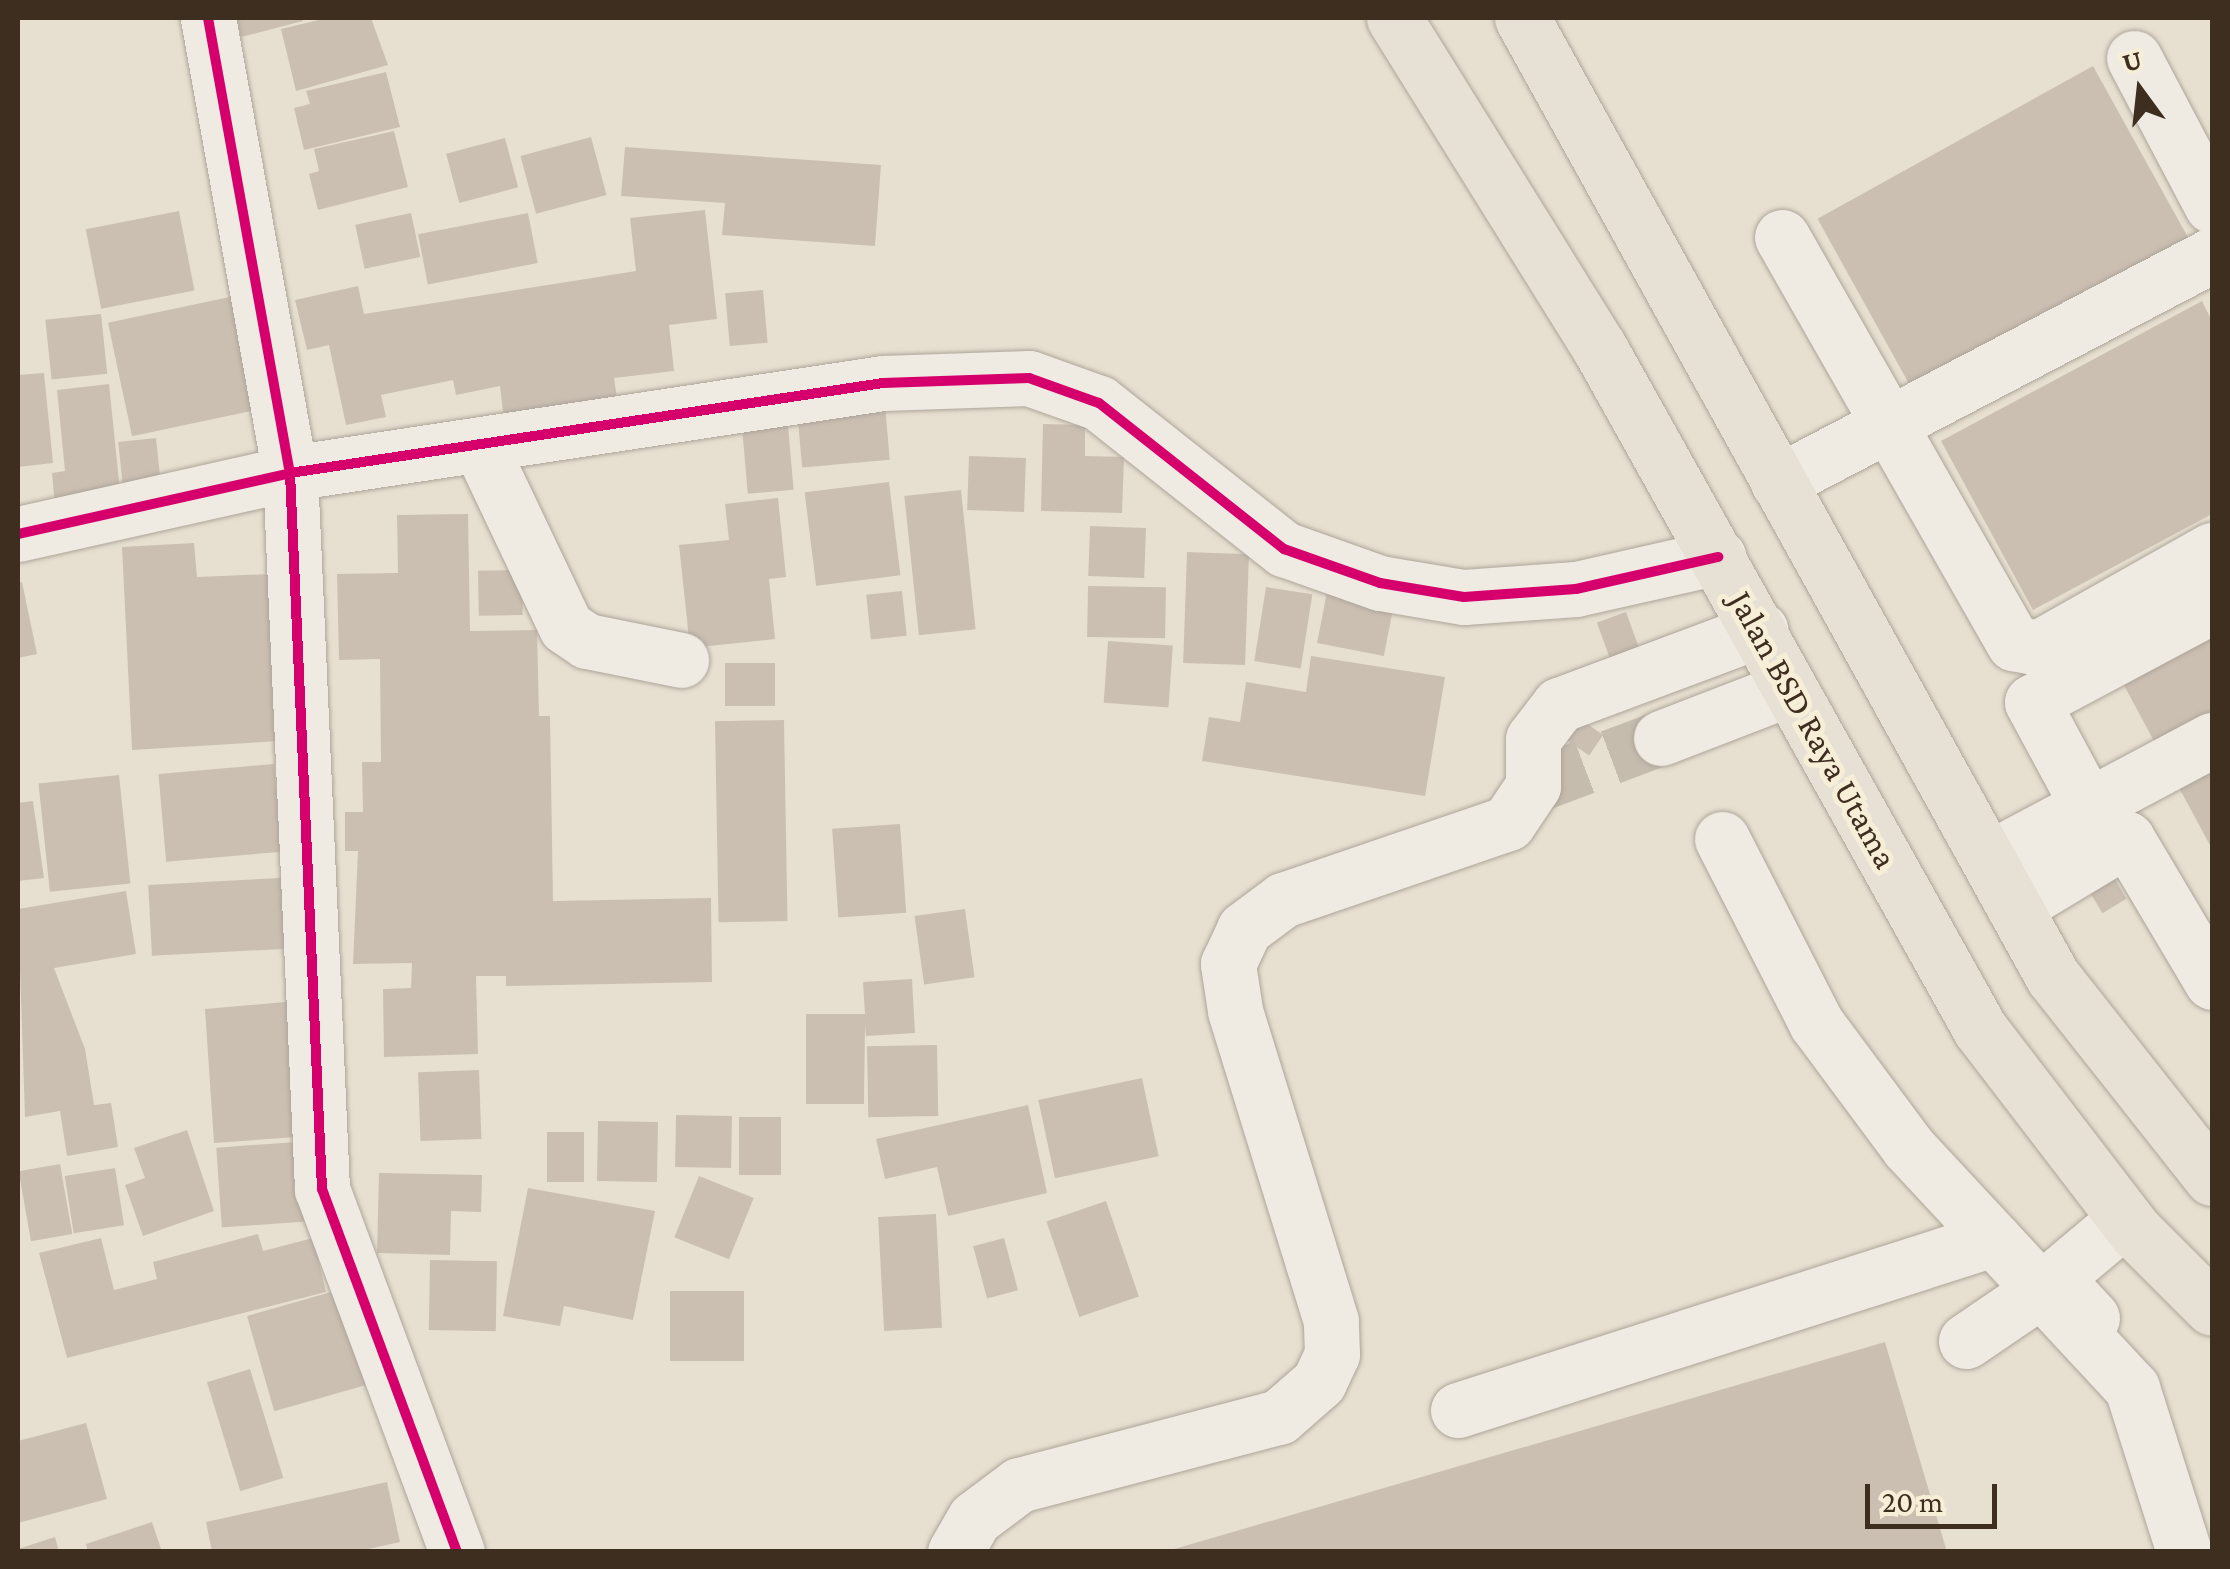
<!DOCTYPE html>
<style>
body{margin:0}
#map{position:relative;width:2230px;height:1569px;overflow:hidden;background:#e7e0d1;font-family:"Crimson Pro",serif}
div>[style]{position:absolute}
.building>*{inset:0;background:#cbbfb2;transform-origin:0 0}
.minor-tunnel>*{height:55px;margin-top:-27.5px;transform-origin:0;background:repeating-linear-gradient(90deg,#c5bcae 0 55px,transparent 0 83px)}
.roads{filter:drop-shadow(0 0 2px #ada599) drop-shadow(0 0 2px #ada599)}
.minor>*{height:55px;margin:-27.5px;padding:0 27.5px;transform-origin:27.5px;border-radius:27.5px;background:#efebe3}
.major>*{height:55px;margin:-27.5px;padding:0 27.5px;transform-origin:27.5px;border-radius:27.5px;background:#e6e1d4}
.cycleway>*{height:10px;margin:-5px;padding:0 5px;transform-origin:5px;border-radius:5px;background:#d6006c}
span{translate:-50% -50%;white-space:nowrap;text-align:center;line-height:1.15;-webkit-text-stroke:10px #f7eed8;paint-order:stroke}
.street-label{font-size:35px;color:#3d2e20}
.frame{position:absolute;inset:0;border:20px solid #3d2e20;pointer-events:none}
.north{position:absolute;left:2090px;top:40px;width:100px;height:100px;-webkit-text-stroke:8px #f7eed8;paint-order:stroke;rotate:345deg;font-size:28px;font-weight:700;line-height:40px;text-align:center;color:#3d2e20}
.north::after{content:'';display:block;margin:auto;width:35px;height:45px;background:#3d2e20;clip-path:polygon(50% 0,100% 100%,50% 72%,0 100%)}
.scale{position:absolute;left:1865px;top:1484px;width:132px;height:45px;box-sizing:border-box;border:5px solid #3d2e20;border-top:0;padding-left:12px;font-size:30px;line-height:35px;white-space:nowrap;color:#3d2e20;-webkit-text-stroke:8px #f7eed8;paint-order:stroke}
</style>
<div id="map">
<div class="building">
<div style="clip-path:polygon(236px 18px,302px 18px,303px 21px,241px 37px)"></div>
<div style="clip-path:polygon(327px 18px,371px 18px,388px 65px,296px 91px,281px 29px)"></div>
<div style="left:2093px;top:66px;width:203px;height:315px;rotate:61deg"></div>
<div style="clip-path:polygon(386px 72px,400px 127px,304px 150px,294px 108px,310px 104px,306px 91px)"></div>
<div style="clip-path:polygon(394px 131px,408px 187px,318px 210px,309px 174px,319px 171px,314px 149px)"></div>
<div style="left:591px;top:137px;width:60px;height:73px;rotate:75deg"></div>
<div style="left:505px;top:138px;width:51px;height:61px;rotate:75deg"></div>
<div style="clip-path:polygon(625px 147px,881px 165px,875px 246px,722px 235px,725px 203px,621px 196px)"></div>
<div style="clip-path:polygon(705px 210px,717px 319px,669px 325px,674px 371px,614px 378px,618px 405px,504px 420px,500px 386px,456px 395px,453px 380px,381px 395px,386px 417px,346px 425px,329px 345px,307px 350px,295px 300px,358px 286px,364px 314px,636px 271px,630px 218px)"></div>
<div style="left:179px;top:211px;width:81px;height:95px;rotate:79deg"></div>
<div style="left:411px;top:213px;width:45px;height:57px;rotate:78deg"></div>
<div style="left:528px;top:213px;width:51px;height:112px;rotate:79deg"></div>
<div style="left:763px;top:290px;width:53px;height:38px;rotate:85deg"></div>
<div style="left:239px;top:295px;width:116px;height:134px;rotate:78deg"></div>
<div style="clip-path:polygon(2202px 301px,2212px 321px,2212px 514px,2033px 610px,1941px 441px)"></div>
<div style="left:101px;top:314px;width:60px;height:56px;rotate:84deg"></div>
<div style="clip-path:polygon(44px 373px,53px 463px,18px 467px,18px 375px)"></div>
<div style="clip-path:polygon(109px 384px,122px 510px,56px 517px,52px 473px,65px 471px,57px 390px)"></div>
<div style="left:885px;top:405px;width:55px;height:88px;rotate:85deg"></div>
<div style="left:787px;top:414px;width:76px;height:46px;rotate:85deg"></div>
<div style="clip-path:polygon(1043px 424px,1085px 425px,1085px 456px,1124px 457px,1122px 513px,1041px 511px)"></div>
<div style="left:156px;top:438px;width:47px;height:38px;rotate:84deg"></div>
<div style="left:969px;top:456px;width:57px;height:54px;rotate:2deg"></div>
<div style="left:889px;top:482px;width:94px;height:85px;rotate:83deg"></div>
<div style="left:961px;top:490px;width:140px;height:57px;rotate:84deg"></div>
<div style="clip-path:polygon(778px 498px,786px 577px,769px 579px,775px 639px,690px 648px,679px 545px,729px 540px,725px 504px)"></div>
<div style="clip-path:polygon(468px 514px,470px 631px,537px 630px,539px 716px,550px 716px,553px 901px,711px 898px,712px 982px,506px 986px,506px 976px,476px 976px,478px 1054px,384px 1057px,383px 989px,411px 988px,412px 963px,353px 964px,358px 851px,345px 851px,345px 812px,363px 812px,362px 762px,381px 762px,380px 659px,339px 660px,337px 574px,398px 573px,397px 515px)"></div>
<div style="left:1090px;top:526px;width:56px;height:50px;rotate:2deg"></div>
<div style="clip-path:polygon(194px 543px,197px 577px,271px 574px,280px 741px,132px 750px,122px 547px)"></div>
<div style="left:1187px;top:552px;width:62px;height:111px;rotate:2deg"></div>
<div style="left:522px;top:570px;width:45px;height:44px;rotate:89deg"></div>
<div style="clip-path:polygon(22px 582px,37px 654px,18px 658px,18px 583px)"></div>
<div style="left:1088px;top:586px;width:78px;height:51px;rotate:1deg"></div>
<div style="left:1266px;top:587px;width:47px;height:75px;rotate:9deg"></div>
<div style="left:902px;top:591px;width:45px;height:36px;rotate:84deg"></div>
<div style="left:1327px;top:592px;width:68px;height:52px;rotate:11deg"></div>
<div style="left:1626px;top:612px;width:53px;height:31px;rotate:70deg"></div>
<div style="clip-path:polygon(2212px 625px,2212px 849px,2119px 676px)"></div>
<div style="left:1108px;top:641px;width:65px;height:62px;rotate:4deg"></div>
<div style="clip-path:polygon(1311px 656px,1445px 677px,1425px 796px,1202px 761px,1209px 717px,1240px 722px,1246px 682px,1306px 692px)"></div>
<div style="left:775px;top:663px;width:43px;height:50px;rotate:90deg"></div>
<div style="left:1565px;top:709px;width:46px;height:25px;rotate:34deg"></div>
<div style="left:784px;top:720px;width:201px;height:69px;rotate:89deg"></div>
<div style="left:274px;top:764px;width:88px;height:116px;rotate:85deg"></div>
<div style="left:119px;top:775px;width:109px;height:81px;rotate:84deg"></div>
<div style="clip-path:polygon(33px 801px,44px 878px,18px 881px,18px 803px)"></div>
<div style="left:900px;top:824px;width:89px;height:68px;rotate:86deg"></div>
<div style="left:2093px;top:843px;width:65px;height:28px;rotate:59deg"></div>
<div style="left:299px;top:877px;width:71px;height:151px;rotate:87deg"></div>
<div style="clip-path:polygon(126px 891px,136px 954px,54px 968px,85px 1049px,94px 1105px,111px 1103px,118px 1147px,67px 1156px,60px 1111px,25px 1117px,18px 909px)"></div>
<div style="left:965px;top:909px;width:69px;height:51px;rotate:82deg"></div>
<div style="clip-path:polygon(912px 979px,915px 1033px,866px 1036px,865px 1025px,864px 1104px,806px 1104px,806px 1014px,865px 1014px,863px 982px)"></div>
<div style="clip-path:polygon(308px 1000px,297px 1137px,214px 1143px,205px 1009px)"></div>
<div style="left:937px;top:1045px;width:71px;height:70px;rotate:89deg"></div>
<div style="left:479px;top:1070px;width:69px;height:61px;rotate:88deg"></div>
<div style="left:1142px;top:1078px;width:80px;height:106px;rotate:78deg"></div>
<div style="clip-path:polygon(1028px 1105px,1047px 1193px,948px 1216px,937px 1167px,885px 1179px,876px 1139px)"></div>
<div style="left:676px;top:1115px;width:56px;height:52px;rotate:1deg"></div>
<div style="left:739px;top:1117px;width:42px;height:58px"></div>
<div style="left:598px;top:1121px;width:60px;height:60px;rotate:1deg"></div>
<div style="clip-path:polygon(187px 1130px,214px 1211px,143px 1236px,125px 1185px,145px 1178px,134px 1148px)"></div>
<div style="left:547px;top:1132px;width:37px;height:50px"></div>
<div style="left:311px;top:1141px;width:80px;height:95px;rotate:86deg"></div>
<div style="left:60px;top:1164px;width:71px;height:42px;rotate:80deg"></div>
<div style="left:115px;top:1168px;width:58px;height:51px;rotate:81deg"></div>
<div style="clip-path:polygon(379px 1173px,482px 1175px,481px 1212px,451px 1211px,450px 1255px,377px 1253px)"></div>
<div style="left:699px;top:1176px;width:59px;height:66px;rotate:22deg"></div>
<div style="clip-path:polygon(528px 1188px,655px 1211px,633px 1320px,564px 1306px,560px 1326px,503px 1316px)"></div>
<div style="left:1106px;top:1201px;width:101px;height:63px;rotate:71deg"></div>
<div style="left:936px;top:1214px;width:114px;height:58px;rotate:87deg"></div>
<div style="clip-path:polygon(258px 1234px,263px 1251px,313px 1238px,326px 1292px,67px 1358px,39px 1253px,101px 1238px,114px 1290px,157px 1279px,153px 1262px)"></div>
<div style="left:1004px;top:1238px;width:54px;height:32px;rotate:75deg"></div>
<div style="left:430px;top:1260px;width:67px;height:70px;rotate:1deg"></div>
<div style="left:345px;top:1288px;width:99px;height:102px;rotate:74deg"></div>
<div style="left:670px;top:1291px;width:74px;height:70px"></div>
<div style="clip-path:polygon(1885px 1342px,1947px 1552px,1171px 1552px,1171px 1550px)"></div>
<div style="left:250px;top:1369px;width:114px;height:45px;rotate:73deg"></div>
<div style="clip-path:polygon(86px 1423px,107px 1499px,18px 1523px,18px 1441px)"></div>
<div style="clip-path:polygon(387px 1482px,400px 1542px,355px 1552px,212px 1552px,206px 1522px)"></div>
<div style="clip-path:polygon(152px 1522px,162px 1552px,88px 1552px,86px 1544px)"></div>
<div style="clip-path:polygon(55px 1537px,59px 1552px,18px 1552px,18px 1549px)"></div>
</div>
<div class="minor-tunnel">
<div style="left:1533px;top:786px;width:137px;rotate:-20.6deg"></div>
</div>
<div class="roads">
<div class="minor">
<div style="left:208px;top:18px;width:462px;rotate:79.8deg"></div>
<div style="left:290px;top:473px;width:717px;rotate:87.44deg"></div>
<div style="left:322px;top:1189px;width:387px;rotate:69.6deg"></div>
<div style="left:2134px;top:58px;width:167px;rotate:62.2deg"></div>
<div style="left:1782px;top:237px;width:468px;rotate:60.3deg"></div>
<div style="left:2014px;top:643px;width:25px;rotate:12deg"></div>
<div style="left:2038px;top:648px;width:200px;rotate:-29.4deg"></div>
<div style="left:480px;top:446px;width:200px;rotate:64.6deg"></div>
<div style="left:566px;top:627px;width:25px;rotate:34deg"></div>
<div style="left:587px;top:641px;width:96px;rotate:11.4deg"></div>
<div style="left:1778px;top:482px;width:490px;rotate:-27.6deg"></div>
<div style="left:18px;top:534px;width:279px;rotate:-12.6deg"></div>
<div style="left:290px;top:473px;width:600px;rotate:-8.63deg"></div>
<div style="left:883px;top:383px;width:146px;rotate:-2deg"></div>
<div style="left:1029px;top:378px;width:74px;rotate:19.7deg"></div>
<div style="left:1099px;top:403px;width:236px;rotate:38.3deg"></div>
<div style="left:1284px;top:549px;width:102px;rotate:19.5deg"></div>
<div style="left:1380px;top:583px;width:85px;rotate:9.5deg"></div>
<div style="left:1464px;top:597px;width:112px;rotate:-4.1deg"></div>
<div style="left:1576px;top:589px;width:146px;rotate:-12.7deg"></div>
<div style="left:1661px;top:738px;width:136px;rotate:-21.1deg"></div>
<div style="left:2088px;top:806px;width:118px;rotate:-118.3deg"></div>
<div style="left:2032px;top:702px;width:204px;rotate:-28.1deg"></div>
<div style="left:1722px;top:839px;width:207px;rotate:62.9deg"></div>
<div style="left:1816px;top:1023px;width:154px;rotate:53.4deg"></div>
<div style="left:1908px;top:1147px;width:329px;rotate:47.1deg"></div>
<div style="left:2132px;top:1388px;width:172px;rotate:72.4deg"></div>
<div style="left:1988px;top:859px;width:254px;rotate:-28deg"></div>
<div style="left:2014px;top:907px;width:132px;rotate:-31deg"></div>
<div style="left:2127px;top:839px;width:166px;rotate:59.3deg"></div>
<div style="left:2092px;top:1318px;width:54px;rotate:-132.8deg"></div>
<div style="left:2055px;top:1278px;width:92px;rotate:-40.1deg"></div>
<div style="left:1966px;top:1341px;width:91px;rotate:-34.2deg"></div>
<div style="left:1458px;top:1410px;width:562px;rotate:-17.73deg"></div>
<div style="left:955px;top:1552px;width:39px;rotate:-60deg"></div>
<div style="left:975px;top:1518px;width:55px;rotate:-36.9deg"></div>
<div style="left:1019px;top:1485px;width:269px;rotate:-14.7deg"></div>
<div style="left:1279px;top:1417px;width:53px;rotate:-41.2deg"></div>
<div style="left:1319px;top:1382px;width:31px;rotate:-65deg"></div>
<div style="left:1332px;top:1354px;width:33px;rotate:-92deg"></div>
<div style="left:1331px;top:1321px;width:325px;rotate:-107.2deg"></div>
<div style="left:1235px;top:1010px;width:47px;rotate:-98.7deg"></div>
<div style="left:1228px;top:964px;width:38px;rotate:-65deg"></div>
<div style="left:1244px;top:929px;width:49px;rotate:-36.6deg"></div>
<div style="left:1283px;top:900px;width:238px;rotate:-18.9deg"></div>
<div style="left:1508px;top:823px;width:45px;rotate:-56deg"></div>
<div style="left:1533px;top:786px;width:47px;rotate:-90deg"></div>
<div style="left:1533px;top:739px;width:43px;rotate:-52.6deg"></div>
<div style="left:1559px;top:705px;width:215px;rotate:-20.5deg"></div>
</div>
<div class="major">
<div style="left:1394px;top:18px;width:388px;rotate:58.1deg"></div>
<div style="left:1599px;top:347px;width:781px;rotate:60.81deg"></div>
<div style="left:1980px;top:1029px;width:256px;rotate:52.5deg"></div>
<div style="left:2136px;top:1232px;width:107px;rotate:45deg"></div>
<div style="left:1522px;top:18px;width:1096px;rotate:61.03deg"></div>
<div style="left:2053px;top:977px;width:256px;rotate:51.7deg"></div>
</div>
</div>
<div class="cycleway">
<div style="left:208px;top:18px;width:462px;rotate:79.8deg"></div>
<div style="left:290px;top:473px;width:717px;rotate:87.44deg"></div>
<div style="left:322px;top:1189px;width:387px;rotate:69.6deg"></div>
<div style="left:18px;top:534px;width:279px;rotate:-12.6deg"></div>
<div style="left:290px;top:473px;width:600px;rotate:-8.63deg"></div>
<div style="left:883px;top:383px;width:146px;rotate:-2deg"></div>
<div style="left:1029px;top:378px;width:74px;rotate:19.7deg"></div>
<div style="left:1099px;top:403px;width:236px;rotate:38.3deg"></div>
<div style="left:1284px;top:549px;width:102px;rotate:19.5deg"></div>
<div style="left:1380px;top:583px;width:85px;rotate:9.5deg"></div>
<div style="left:1464px;top:597px;width:112px;rotate:-4.1deg"></div>
<div style="left:1576px;top:589px;width:146px;rotate:-12.7deg"></div>
</div>
<div class="street-label">
<span style="left:1813px;top:730px;rotate:61deg">Jalan BSD Raya Utama</span>
</div>
<div class="frame"></div>
<div class="north">U</div>
<div class="scale">20 m</div>
</div>
